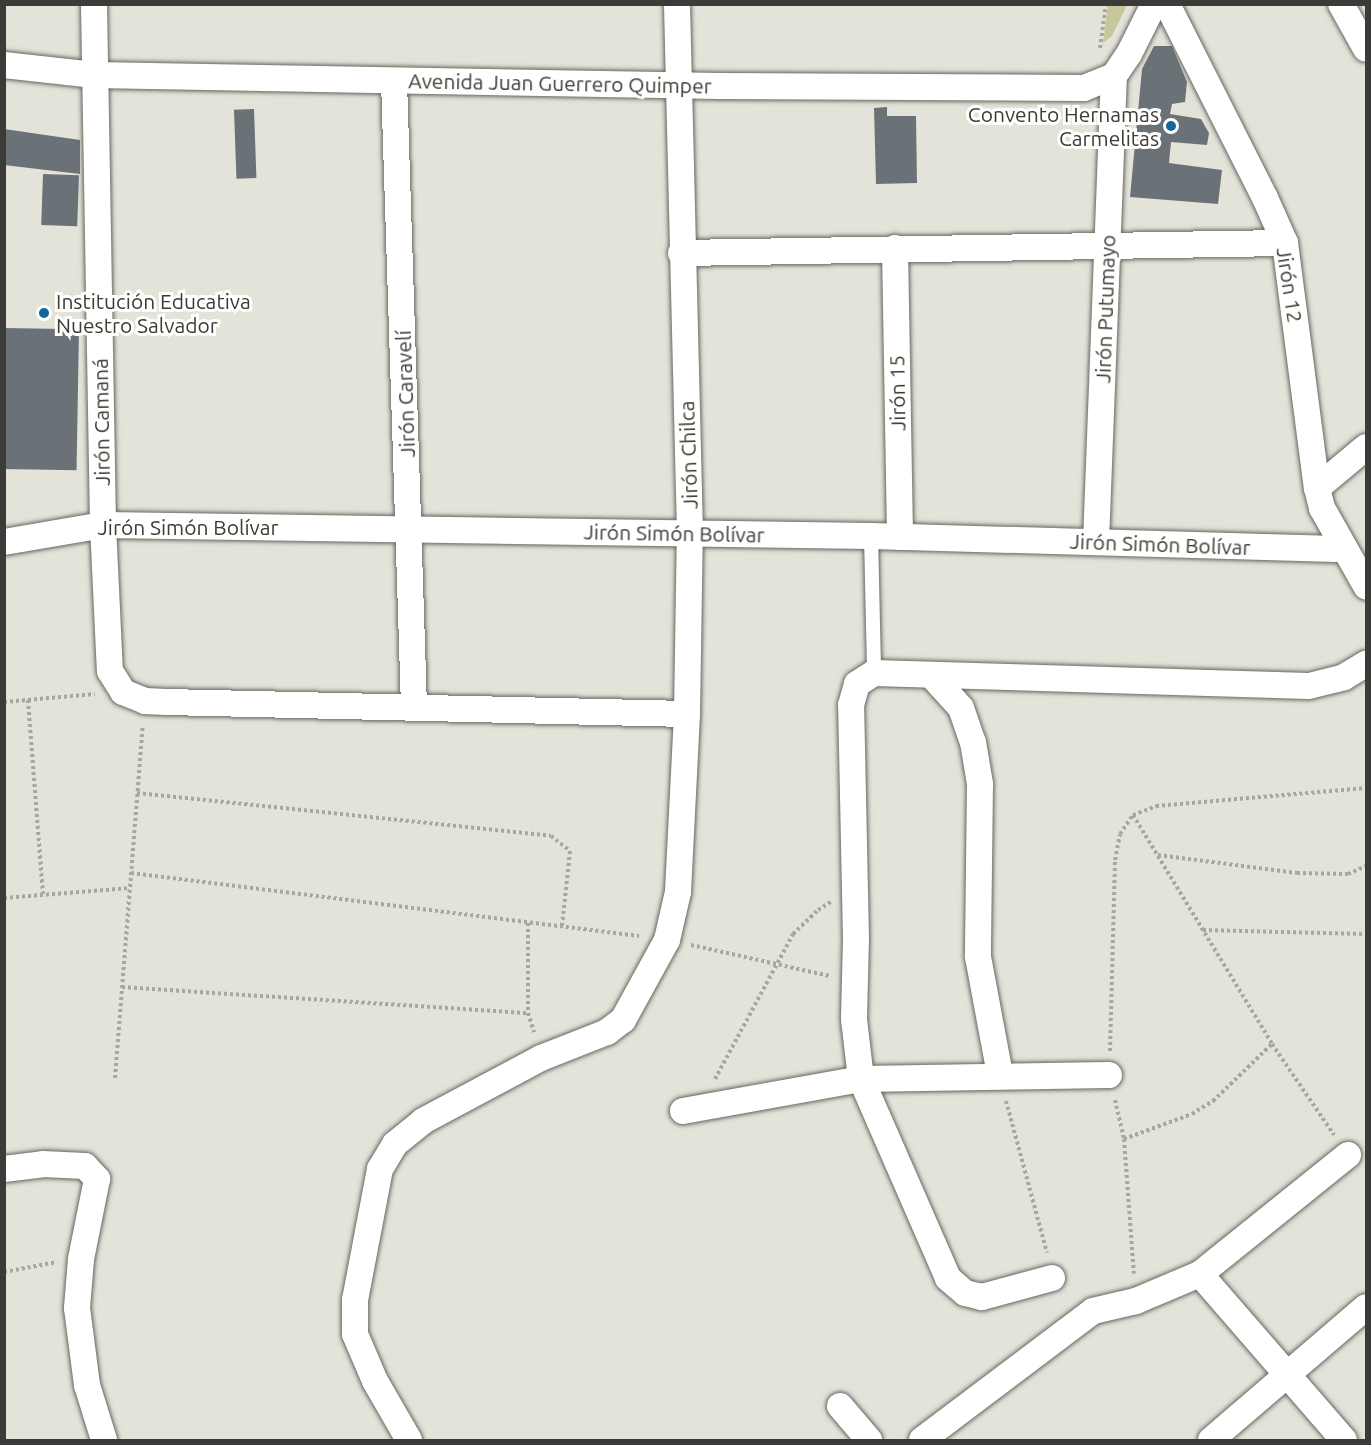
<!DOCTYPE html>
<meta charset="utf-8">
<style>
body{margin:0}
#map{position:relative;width:1371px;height:1445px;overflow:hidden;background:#e3e3da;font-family:Ubuntu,sans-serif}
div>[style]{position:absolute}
.green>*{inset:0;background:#c7c69d}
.building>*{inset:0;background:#6b7277;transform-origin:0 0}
.path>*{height:4px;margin-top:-2px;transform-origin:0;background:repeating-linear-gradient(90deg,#a7a7a0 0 3px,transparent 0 6px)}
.roads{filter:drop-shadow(0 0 2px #676760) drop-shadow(0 0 2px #676760)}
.lane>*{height:14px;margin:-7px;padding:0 7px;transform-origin:7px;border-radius:7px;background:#fff}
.street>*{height:26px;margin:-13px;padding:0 13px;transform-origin:13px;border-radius:13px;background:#fff}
.dots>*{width:16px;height:16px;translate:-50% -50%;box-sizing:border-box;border:3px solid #fffffe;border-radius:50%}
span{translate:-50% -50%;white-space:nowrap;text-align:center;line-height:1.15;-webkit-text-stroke:6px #fffffe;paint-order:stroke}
.street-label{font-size:21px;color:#3b3b38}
.poi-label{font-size:21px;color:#3b3b38}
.right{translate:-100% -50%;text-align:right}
.left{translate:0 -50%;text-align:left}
.frame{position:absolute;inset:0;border:6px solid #3b3b38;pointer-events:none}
</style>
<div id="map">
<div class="green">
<div style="clip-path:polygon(1108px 5px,1127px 5px,1112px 36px,1103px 43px)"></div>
</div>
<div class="building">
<div style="clip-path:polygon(1154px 46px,1172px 46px,1187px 82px,1185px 102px,1172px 104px,1170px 114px,1201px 119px,1209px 133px,1207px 145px,1171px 142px,1169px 163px,1222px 170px,1218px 204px,1130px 197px,1142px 69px)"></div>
<div style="clip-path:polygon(887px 107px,887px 116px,916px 116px,917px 183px,876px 184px,874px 108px)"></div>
<div style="left:254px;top:109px;width:69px;height:20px;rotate:88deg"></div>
<div style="clip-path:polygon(4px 129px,80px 140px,80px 174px,4px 165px)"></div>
<div style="left:43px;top:174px;width:36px;height:51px;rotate:2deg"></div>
<div style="left:4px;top:328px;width:75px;height:141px;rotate:1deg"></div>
</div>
<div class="path">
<div style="left:1100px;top:48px;width:44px;rotate:-82.2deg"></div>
<div style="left:28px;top:700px;width:196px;rotate:85.6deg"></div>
<div style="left:4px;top:702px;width:91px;rotate:-5deg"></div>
<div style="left:137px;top:793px;width:416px;rotate:5.9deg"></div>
<div style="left:551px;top:836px;width:24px;rotate:38deg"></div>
<div style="left:570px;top:851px;width:75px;rotate:96.1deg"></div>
<div style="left:1133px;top:815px;width:268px;rotate:58.7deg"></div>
<div style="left:1272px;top:1044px;width:110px;rotate:55.7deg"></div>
<div style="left:1158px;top:855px;width:140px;rotate:7.4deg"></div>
<div style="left:1297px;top:873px;width:51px;rotate:1.1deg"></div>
<div style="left:1348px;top:874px;width:20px;rotate:-24deg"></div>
<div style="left:131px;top:873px;width:512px;rotate:7.07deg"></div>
<div style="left:4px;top:898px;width:126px;rotate:-4.5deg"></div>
<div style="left:528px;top:923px;width:90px;rotate:90deg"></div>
<div style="left:528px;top:1013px;width:20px;rotate:72deg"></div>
<div style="left:1203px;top:930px;width:163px;rotate:1.4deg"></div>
<div style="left:691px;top:945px;width:142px;rotate:12.6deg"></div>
<div style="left:122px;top:987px;width:407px;rotate:3.7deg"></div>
<div style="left:1110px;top:1051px;width:191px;rotate:-88.5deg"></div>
<div style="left:1115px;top:860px;width:26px;rotate:-79deg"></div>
<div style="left:1120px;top:834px;width:23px;rotate:-56deg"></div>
<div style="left:1133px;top:815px;width:25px;rotate:-21deg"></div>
<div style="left:1156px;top:806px;width:211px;rotate:-4.9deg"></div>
<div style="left:115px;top:1078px;width:353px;rotate:-85.5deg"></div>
<div style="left:715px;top:1079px;width:165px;rotate:-61.7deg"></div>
<div style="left:793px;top:934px;width:35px;rotate:-44deg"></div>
<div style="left:818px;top:910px;width:15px;rotate:-32deg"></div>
<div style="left:1115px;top:1100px;width:40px;rotate:77deg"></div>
<div style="left:1124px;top:1139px;width:135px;rotate:85.8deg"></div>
<div style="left:1006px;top:1101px;width:157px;rotate:74.9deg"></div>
<div style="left:1124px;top:1139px;width:72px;rotate:-20.2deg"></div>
<div style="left:1192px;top:1114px;width:25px;rotate:-32deg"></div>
<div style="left:1213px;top:1101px;width:82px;rotate:-44deg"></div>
<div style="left:4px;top:1272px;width:54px;rotate:-10.7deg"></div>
</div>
<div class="roads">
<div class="lane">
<div style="left:871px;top:536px;width:137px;rotate:88.7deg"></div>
</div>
<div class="street">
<div style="left:94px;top:4px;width:521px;rotate:89.01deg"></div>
<div style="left:103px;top:525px;width:146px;rotate:87.3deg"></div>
<div style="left:110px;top:671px;width:25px;rotate:58deg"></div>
<div style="left:123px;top:692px;width:24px;rotate:22deg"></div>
<div style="left:145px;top:701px;width:21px;rotate:3deg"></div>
<div style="left:166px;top:702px;width:521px;rotate:1.32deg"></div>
<div style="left:1167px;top:4px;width:217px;rotate:63.2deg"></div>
<div style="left:1265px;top:198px;width:49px;rotate:66deg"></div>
<div style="left:1285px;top:243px;width:247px;rotate:82.6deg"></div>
<div style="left:1317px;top:488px;width:21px;rotate:76deg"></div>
<div style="left:1322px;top:508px;width:90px;rotate:60.6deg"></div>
<div style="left:1341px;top:4px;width:51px;rotate:60.9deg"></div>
<div style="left:4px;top:65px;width:91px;rotate:6.3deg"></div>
<div style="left:94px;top:75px;width:626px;rotate:1.01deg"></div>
<div style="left:720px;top:86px;width:364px;rotate:0.3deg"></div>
<div style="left:1084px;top:88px;width:32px;rotate:-22deg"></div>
<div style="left:1114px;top:76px;width:27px;rotate:-56deg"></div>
<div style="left:1129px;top:54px;width:56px;rotate:-63.4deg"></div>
<div style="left:394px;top:81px;width:626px;rotate:88.17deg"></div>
<div style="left:895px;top:248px;width:289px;rotate:89deg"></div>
<div style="left:681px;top:253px;width:604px;rotate:-0.95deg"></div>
<div style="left:1317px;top:488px;width:64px;rotate:-39.9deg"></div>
<div style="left:4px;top:542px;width:100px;rotate:-9.7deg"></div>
<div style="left:103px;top:525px;width:768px;rotate:0.82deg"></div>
<div style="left:871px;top:536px;width:474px;rotate:1.6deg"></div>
<div style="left:1096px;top:542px;width:466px;rotate:-87.8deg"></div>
<div style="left:932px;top:676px;width:43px;rotate:47.8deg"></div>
<div style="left:961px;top:708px;width:36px;rotate:71deg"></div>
<div style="left:973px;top:742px;width:43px;rotate:80.5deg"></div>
<div style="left:980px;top:784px;width:173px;rotate:90.7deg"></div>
<div style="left:978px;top:957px;width:120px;rotate:79.4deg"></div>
<div style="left:683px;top:1111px;width:181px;rotate:-10.2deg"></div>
<div style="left:861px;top:1079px;width:248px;rotate:-0.9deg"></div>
<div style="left:4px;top:1169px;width:39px;rotate:-7deg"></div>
<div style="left:43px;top:1164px;width:42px;rotate:2.7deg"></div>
<div style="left:85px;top:1166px;width:18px;rotate:47deg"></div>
<div style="left:97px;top:1179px;width:82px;rotate:101.3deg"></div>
<div style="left:81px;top:1259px;width:49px;rotate:94.7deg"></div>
<div style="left:77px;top:1308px;width:78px;rotate:82.6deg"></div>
<div style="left:87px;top:1385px;width:58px;rotate:72.8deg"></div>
<div style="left:1200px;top:1274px;width:220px;rotate:49.1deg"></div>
<div style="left:1052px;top:1278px;width:73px;rotate:164.8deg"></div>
<div style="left:982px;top:1297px;width:17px;rotate:-167deg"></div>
<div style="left:965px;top:1293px;width:23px;rotate:-139deg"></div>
<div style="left:948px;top:1278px;width:217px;rotate:-113.6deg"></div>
<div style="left:861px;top:1079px;width:60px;rotate:-96.7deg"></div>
<div style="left:854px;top:1019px;width:80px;rotate:-88.6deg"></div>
<div style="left:856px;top:939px;width:234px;rotate:-91.2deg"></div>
<div style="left:851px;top:705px;width:22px;rotate:-74deg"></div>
<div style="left:857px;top:684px;width:20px;rotate:-33deg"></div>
<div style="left:874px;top:673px;width:435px;rotate:1.7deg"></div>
<div style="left:1309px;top:686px;width:36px;rotate:-14deg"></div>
<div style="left:1344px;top:677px;width:26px;rotate:-31deg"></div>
<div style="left:840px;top:1406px;width:45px;rotate:49.5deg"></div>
<div style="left:409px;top:1440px;width:68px;rotate:-120deg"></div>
<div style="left:375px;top:1381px;width:51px;rotate:-113.1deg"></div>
<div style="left:355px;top:1334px;width:34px;rotate:-90deg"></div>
<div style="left:355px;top:1300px;width:133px;rotate:-79.2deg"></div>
<div style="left:380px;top:1169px;width:29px;rotate:-59deg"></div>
<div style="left:395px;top:1144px;width:36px;rotate:-39deg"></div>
<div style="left:423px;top:1121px;width:134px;rotate:-28.1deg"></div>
<div style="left:541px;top:1058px;width:71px;rotate:-21.5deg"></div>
<div style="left:607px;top:1032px;width:20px;rotate:-37deg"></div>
<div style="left:623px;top:1020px;width:91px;rotate:-61.2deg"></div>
<div style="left:667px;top:940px;width:49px;rotate:-77.1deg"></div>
<div style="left:678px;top:892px;width:178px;rotate:-87.1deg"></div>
<div style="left:687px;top:714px;width:181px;rotate:-89.1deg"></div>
<div style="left:690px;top:533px;width:529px;rotate:-91.41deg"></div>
<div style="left:922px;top:1440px;width:214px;rotate:-37deg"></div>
<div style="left:1093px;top:1311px;width:44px;rotate:-13.1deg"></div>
<div style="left:1136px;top:1301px;width:69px;rotate:-22.9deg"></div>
<div style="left:1200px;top:1274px;width:190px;rotate:-38.8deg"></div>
<div style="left:1211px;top:1440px;width:204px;rotate:-40.6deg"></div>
</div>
</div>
<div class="dots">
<div style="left:1171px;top:126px;background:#116798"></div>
<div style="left:44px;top:313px;background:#116798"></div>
</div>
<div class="street-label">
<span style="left:560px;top:83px;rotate:1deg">Avenida Juan Guerrero Quimper</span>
<span style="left:1290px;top:285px;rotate:81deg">Jirón 12</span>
<span style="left:1105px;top:309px;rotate:-88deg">Jirón Putumayo</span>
<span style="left:897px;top:393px;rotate:-91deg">Jirón 15</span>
<span style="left:405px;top:394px;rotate:-92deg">Jirón Caravelí</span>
<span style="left:101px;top:422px;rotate:-91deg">Jirón Camaná</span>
<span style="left:688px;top:455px;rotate:-92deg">Jirón Chilca</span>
<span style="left:188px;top:527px">Jirón Simón Bolívar</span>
<span style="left:674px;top:533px;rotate:1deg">Jirón Simón Bolívar</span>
<span style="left:1160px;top:544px;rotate:2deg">Jirón Simón Bolívar</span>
</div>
<div class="poi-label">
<span class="right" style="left:1159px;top:126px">Convento Hernamas<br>Carmelitas</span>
<span class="left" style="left:56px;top:313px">Institución Educativa<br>Nuestro Salvador</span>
</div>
<div class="frame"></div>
</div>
